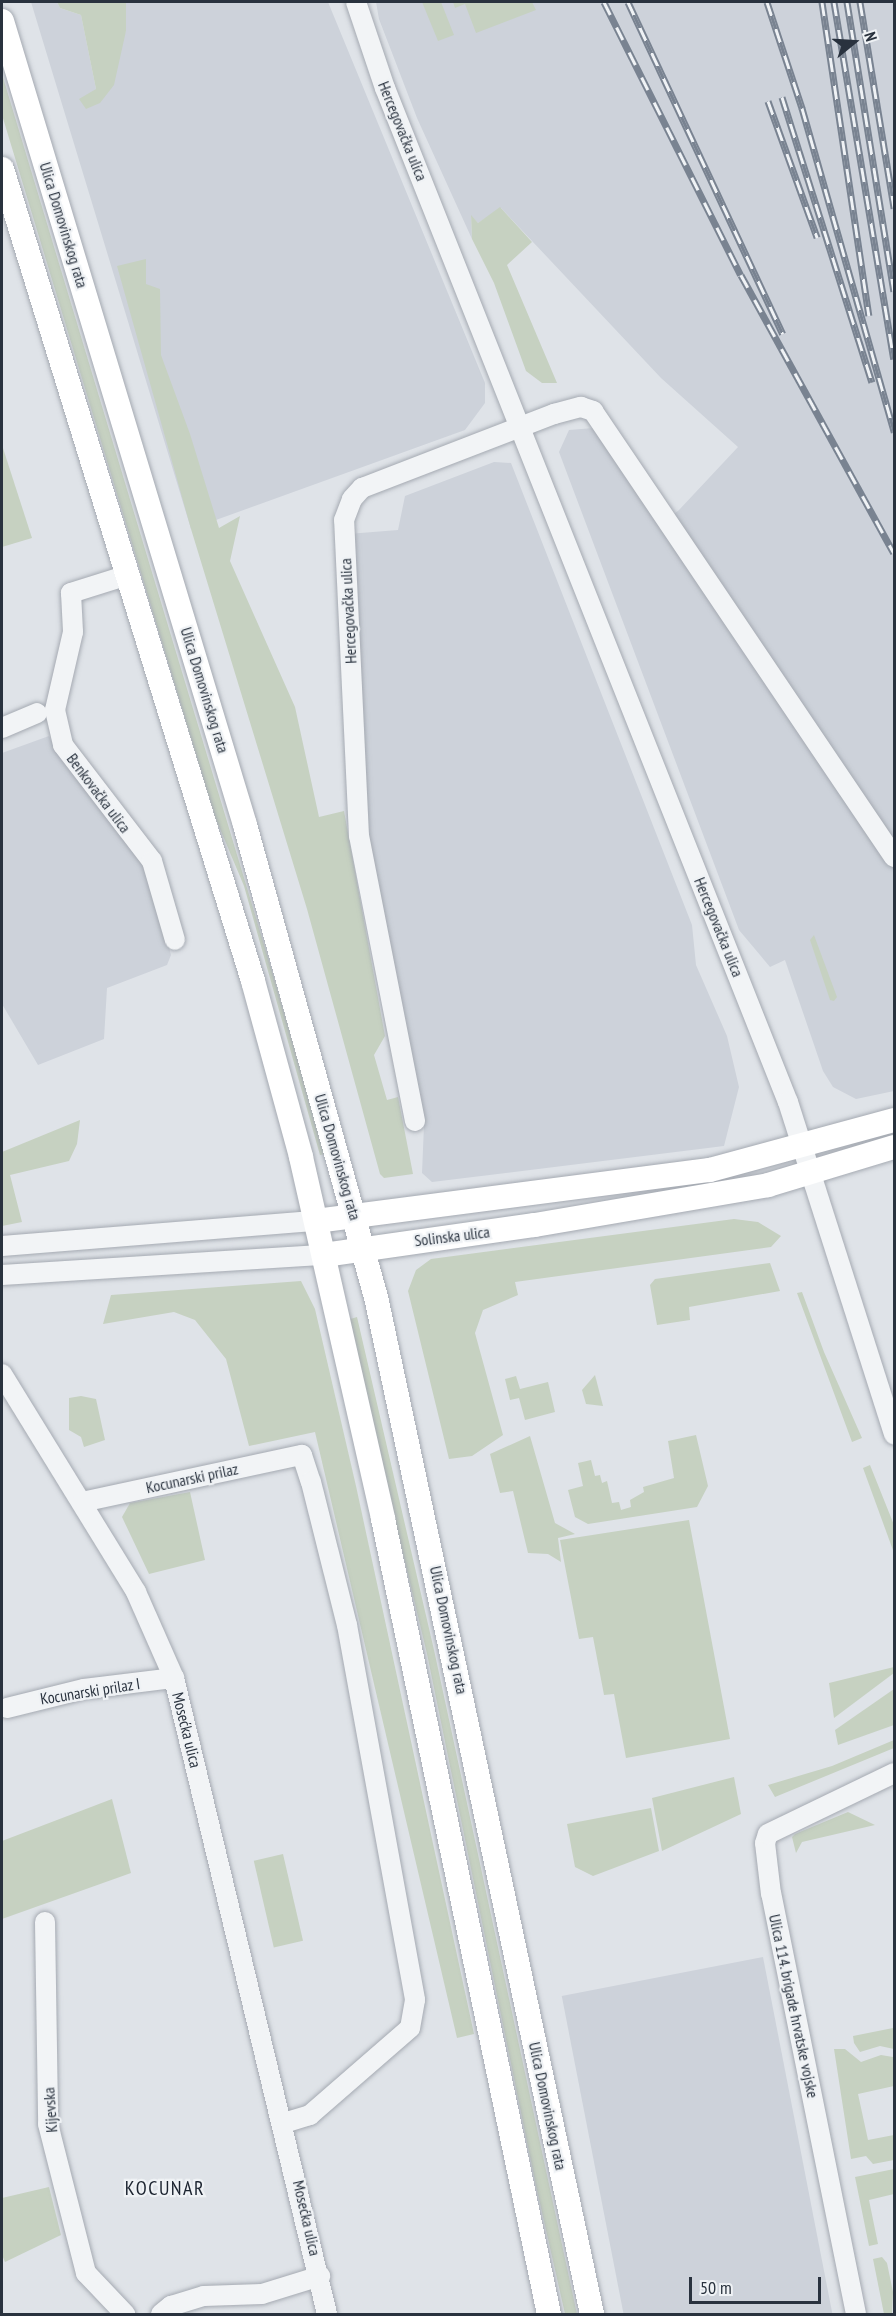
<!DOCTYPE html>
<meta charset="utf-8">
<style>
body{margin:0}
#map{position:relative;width:896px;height:2316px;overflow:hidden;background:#dfe3e8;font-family:"PT Sans Narrow",sans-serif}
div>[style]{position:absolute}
.built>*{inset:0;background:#cdd2da;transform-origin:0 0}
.green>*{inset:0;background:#c6d1c1;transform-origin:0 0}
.roads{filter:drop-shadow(0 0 2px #a5aab2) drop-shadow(0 0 2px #a5aab2)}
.minor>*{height:20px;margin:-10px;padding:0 10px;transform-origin:10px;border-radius:10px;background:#f2f4f6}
.major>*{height:24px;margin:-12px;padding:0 12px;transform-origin:12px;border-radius:12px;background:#fff}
.rail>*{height:7px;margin-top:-3.5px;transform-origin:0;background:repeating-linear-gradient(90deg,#eff2f5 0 14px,#798391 0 28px);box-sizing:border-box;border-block:2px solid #798391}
span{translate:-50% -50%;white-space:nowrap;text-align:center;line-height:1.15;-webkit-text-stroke:4.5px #eff2f5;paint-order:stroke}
.street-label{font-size:16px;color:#29323e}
.quarter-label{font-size:20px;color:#1b232f;letter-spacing:1.5px}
.frame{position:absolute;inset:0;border:3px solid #29323e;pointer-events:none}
.north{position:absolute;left:824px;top:12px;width:60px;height:60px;-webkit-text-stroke:4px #eff2f5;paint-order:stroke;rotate:72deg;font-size:16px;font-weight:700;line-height:24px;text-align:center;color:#29323e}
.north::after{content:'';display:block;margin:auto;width:21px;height:27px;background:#29323e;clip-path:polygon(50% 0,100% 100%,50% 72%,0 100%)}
.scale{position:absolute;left:689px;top:2277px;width:132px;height:27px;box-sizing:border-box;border:3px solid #29323e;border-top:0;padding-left:8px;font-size:18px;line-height:21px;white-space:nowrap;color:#29323e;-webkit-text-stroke:4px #eff2f5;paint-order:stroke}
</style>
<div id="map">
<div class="built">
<div style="clip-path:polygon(31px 2px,57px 2px,60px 8px,81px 15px,96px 89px,86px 109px,126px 31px,126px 2px,328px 2px,485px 383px,485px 403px,465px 430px,191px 529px)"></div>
<div style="clip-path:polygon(376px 2px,894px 2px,894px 1091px,856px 1099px,833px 1087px,823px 1071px,785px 960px,770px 967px,739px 930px,559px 452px,569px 430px,594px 428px,661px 524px,679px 510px,738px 447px,661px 378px,501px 208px,478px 223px,471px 216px,472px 239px,417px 118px,379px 19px)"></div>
<div style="clip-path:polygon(494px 462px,511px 463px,692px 925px,696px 965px,727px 1036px,739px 1087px,724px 1146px,432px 1182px,422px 1173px,424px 1125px,366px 837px,348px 534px,398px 530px,405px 496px)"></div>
<div style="clip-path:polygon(49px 736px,55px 749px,151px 876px,171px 955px,167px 965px,107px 988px,104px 1039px,38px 1065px,2px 1004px,2px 753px)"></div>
<div style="left:763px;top:1957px;width:364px;height:205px;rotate:79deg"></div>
</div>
<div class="green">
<div style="clip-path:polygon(57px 2px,126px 2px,126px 31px,114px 85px,100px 103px,86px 109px,79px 99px,96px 89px,81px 15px,60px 8px)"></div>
<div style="clip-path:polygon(422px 2px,441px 2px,454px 35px,438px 41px)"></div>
<div style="clip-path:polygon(453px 2px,532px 2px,536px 10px,476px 33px,465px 4px,455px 8px)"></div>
<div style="clip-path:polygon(2px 74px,272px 971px,325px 1154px,320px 1155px,244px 886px,215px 817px,2px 115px)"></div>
<div style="clip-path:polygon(500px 207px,532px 242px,507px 265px,557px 383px,542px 383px,526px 371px,494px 283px,472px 239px,471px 215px,478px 223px)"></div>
<div style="clip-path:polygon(146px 259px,146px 284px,160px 289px,161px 355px,190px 434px,219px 528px,240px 516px,230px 561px,295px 707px,319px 817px,344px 811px,385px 1036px,374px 1055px,387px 1100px,398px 1097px,413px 1174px,384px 1178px,380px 1174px,307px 909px,191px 529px,117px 266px)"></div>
<div style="clip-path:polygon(2px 445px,32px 538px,2px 547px)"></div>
<div style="clip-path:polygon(814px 935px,837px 997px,834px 1001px,830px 1000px,810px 940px)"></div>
<div style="clip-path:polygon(80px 1120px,77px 1144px,69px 1161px,10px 1175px,22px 1222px,2px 1226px,2px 1152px)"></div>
<div style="clip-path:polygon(734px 1219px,758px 1222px,781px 1236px,771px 1247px,515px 1282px,518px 1295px,483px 1310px,475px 1333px,503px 1435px,472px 1456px,449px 1459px,408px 1291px,416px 1270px,431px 1259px)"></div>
<div style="clip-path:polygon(770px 1263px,780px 1291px,689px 1307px,690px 1320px,657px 1325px,650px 1285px,655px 1279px)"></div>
<div style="clip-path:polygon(301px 1281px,315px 1309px,356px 1486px,474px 2034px,457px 2038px,315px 1432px,249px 1446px,226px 1359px,195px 1320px,174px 1312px,103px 1324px,111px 1295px)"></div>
<div style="clip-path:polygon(802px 1292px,824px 1352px,862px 1438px,852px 1442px,797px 1293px)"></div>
<div style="clip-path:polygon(357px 1317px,434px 1650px,577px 2314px,565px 2314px,536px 2186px,427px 1654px,347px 1320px)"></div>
<div style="clip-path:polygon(595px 1375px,603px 1406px,586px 1404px,582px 1390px)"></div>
<div style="clip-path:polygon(516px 1376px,520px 1389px,548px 1382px,555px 1412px,525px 1420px,519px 1398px,510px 1400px,505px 1379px)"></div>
<div style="clip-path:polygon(81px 1396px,96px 1399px,105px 1440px,84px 1447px,81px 1437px,69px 1430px,69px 1398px)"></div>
<div style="clip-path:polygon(696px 1435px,708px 1486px,697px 1507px,588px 1524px,575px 1517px,568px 1490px,583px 1486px,578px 1463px,591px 1460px,595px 1476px,600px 1475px,602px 1483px,607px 1481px,612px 1503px,619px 1502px,621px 1510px,631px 1507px,630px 1500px,644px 1492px,643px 1487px,674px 1478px,668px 1441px)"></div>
<div style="clip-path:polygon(530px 1436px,555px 1523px,575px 1534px,558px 1538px,561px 1562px,548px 1554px,528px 1553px,513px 1491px,500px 1493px,490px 1454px)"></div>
<div style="clip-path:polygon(870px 1465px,894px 1525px,894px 1553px,863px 1468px)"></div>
<div style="clip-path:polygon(190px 1492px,205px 1560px,149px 1574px,122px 1517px,130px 1503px)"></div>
<div style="clip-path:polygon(689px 1520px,730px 1739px,626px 1758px,614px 1694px,604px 1695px,593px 1637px,579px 1639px,560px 1540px)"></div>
<div style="clip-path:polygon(894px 1667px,894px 1673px,834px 1718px,829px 1683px)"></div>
<div style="clip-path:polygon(894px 1689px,894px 1725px,838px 1745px,835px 1730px)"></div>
<div style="clip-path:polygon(894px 1740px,894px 1748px,775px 1797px,768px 1785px,832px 1766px)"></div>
<div style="clip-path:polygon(734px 1777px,741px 1814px,662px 1851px,652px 1798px)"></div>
<div style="clip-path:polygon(112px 1799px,131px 1873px,2px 1919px,2px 1841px)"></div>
<div style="clip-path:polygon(651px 1808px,659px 1851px,593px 1876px,575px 1867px,567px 1824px)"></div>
<div style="clip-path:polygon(848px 1812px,875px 1825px,802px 1842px,796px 1853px,792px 1837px,795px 1834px)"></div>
<div style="left:283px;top:1854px;width:89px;height:30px;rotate:77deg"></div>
<div style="clip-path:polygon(893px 2028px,894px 2049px,880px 2046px,860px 2052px,854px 2043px,853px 2036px)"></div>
<div style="clip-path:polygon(834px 2049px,845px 2049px,861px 2062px,881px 2055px,893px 2057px,894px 2086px,858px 2094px,868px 2140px,894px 2135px,894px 2160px,873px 2164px,866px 2156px,851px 2159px)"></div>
<div style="clip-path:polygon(894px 2169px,894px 2194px,869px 2200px,878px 2244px,869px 2246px,855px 2177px)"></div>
<div style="clip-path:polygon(49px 2187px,61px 2235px,5px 2262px,2px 2255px,2px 2198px)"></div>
<div style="clip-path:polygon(882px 2257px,887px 2263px,893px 2292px,892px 2314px,884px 2314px,873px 2259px)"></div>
</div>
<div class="roads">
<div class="minor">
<div style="left:356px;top:2px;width:91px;rotate:71.4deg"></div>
<div style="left:385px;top:88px;width:1091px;rotate:68.33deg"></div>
<div style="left:788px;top:1102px;width:349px;rotate:72.3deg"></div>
<div style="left:128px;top:575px;width:60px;rotate:162.5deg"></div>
<div style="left:71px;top:593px;width:39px;rotate:87deg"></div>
<div style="left:73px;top:632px;width:80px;rotate:103deg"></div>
<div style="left:55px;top:710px;width:36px;rotate:77deg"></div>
<div style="left:63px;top:745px;width:146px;rotate:52.5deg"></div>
<div style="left:152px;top:861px;width:82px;rotate:73.8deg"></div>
<div style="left:2px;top:728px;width:38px;rotate:-23deg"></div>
<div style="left:415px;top:1121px;width:290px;rotate:-101.1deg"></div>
<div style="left:359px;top:836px;width:316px;rotate:-92.7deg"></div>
<div style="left:344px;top:520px;width:22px;rotate:-69deg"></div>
<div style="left:352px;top:499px;width:15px;rotate:-48deg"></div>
<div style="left:362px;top:488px;width:206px;rotate:-21.1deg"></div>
<div style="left:554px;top:414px;width:28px;rotate:-15deg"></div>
<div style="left:581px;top:407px;width:13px;rotate:18deg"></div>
<div style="left:593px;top:411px;width:538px;rotate:55.99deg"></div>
<div style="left:2px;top:1246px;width:315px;rotate:-4.6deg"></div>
<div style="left:2px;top:1275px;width:323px;rotate:-3.6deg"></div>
<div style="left:2px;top:1374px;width:256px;rotate:58.4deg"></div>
<div style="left:136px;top:1592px;width:94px;rotate:66.2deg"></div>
<div style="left:174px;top:1678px;width:654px;rotate:76.47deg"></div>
<div style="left:82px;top:1502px;width:225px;rotate:-12.1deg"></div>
<div style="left:302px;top:1455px;width:28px;rotate:72deg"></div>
<div style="left:311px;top:1482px;width:147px;rotate:75.9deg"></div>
<div style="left:347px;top:1625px;width:381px;rotate:79.7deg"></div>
<div style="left:415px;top:2000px;width:28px;rotate:100deg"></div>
<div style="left:410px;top:2028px;width:133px;rotate:139deg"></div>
<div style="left:310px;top:2115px;width:27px;rotate:163deg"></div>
<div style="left:7px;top:1708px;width:79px;rotate:-13.9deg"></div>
<div style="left:84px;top:1689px;width:91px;rotate:-7deg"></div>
<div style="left:45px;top:1922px;width:202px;rotate:89.1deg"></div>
<div style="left:48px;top:2124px;width:154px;rotate:75.7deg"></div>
<div style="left:86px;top:2273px;width:57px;rotate:46.4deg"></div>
<div style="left:161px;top:2314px;width:13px;rotate:-39deg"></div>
<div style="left:171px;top:2306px;width:34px;rotate:-17deg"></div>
<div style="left:204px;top:2296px;width:58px;rotate:-2deg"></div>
<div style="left:262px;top:2294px;width:61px;rotate:-17.2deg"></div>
<div style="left:856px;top:2314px;width:429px;rotate:-101.4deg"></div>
<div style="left:771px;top:1894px;width:51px;rotate:-96.7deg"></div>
<div style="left:765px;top:1843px;width:9px;rotate:-72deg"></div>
<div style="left:768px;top:1834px;width:140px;rotate:-25.8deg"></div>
</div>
<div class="major">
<div style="left:2px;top:21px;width:840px;rotate:73.18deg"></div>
<div style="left:245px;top:825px;width:490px;rotate:74.5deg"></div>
<div style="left:376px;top:1297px;width:1040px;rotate:78.01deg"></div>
<div style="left:2px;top:169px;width:850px;rotate:72.82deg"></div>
<div style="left:253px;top:981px;width:182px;rotate:74.7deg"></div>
<div style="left:301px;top:1157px;width:371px;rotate:77.2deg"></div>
<div style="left:383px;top:1519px;width:812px;rotate:78.21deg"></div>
<div style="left:316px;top:1221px;width:397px;rotate:-7.4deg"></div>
<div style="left:710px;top:1170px;width:191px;rotate:-15.2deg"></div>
<div style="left:324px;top:1255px;width:213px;rotate:-8.1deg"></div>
<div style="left:535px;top:1225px;width:236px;rotate:-9.7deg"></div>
<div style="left:768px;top:1185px;width:132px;rotate:-16.8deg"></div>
</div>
</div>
<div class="rail">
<div style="left:604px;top:2px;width:305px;rotate:63.4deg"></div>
<div style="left:741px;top:275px;width:317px;rotate:61.2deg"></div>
<div style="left:628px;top:2px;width:366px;rotate:65deg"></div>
<div style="left:767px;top:2px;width:112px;rotate:71.7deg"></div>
<div style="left:802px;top:108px;width:337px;rotate:74.1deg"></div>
<div style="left:822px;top:2px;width:317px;rotate:81.5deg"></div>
<div style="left:834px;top:2px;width:362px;rotate:80.5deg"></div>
<div style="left:847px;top:2px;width:293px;rotate:80.8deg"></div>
<div style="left:860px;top:2px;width:209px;rotate:80.6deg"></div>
<div style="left:782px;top:97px;width:299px;rotate:72.5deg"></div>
<div style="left:768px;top:101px;width:145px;rotate:70.2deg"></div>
</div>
<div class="street-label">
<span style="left:403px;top:131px;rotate:68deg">Hercegovačka ulica</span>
<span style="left:64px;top:225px;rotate:73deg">Ulica Domovinskog rata</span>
<span style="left:348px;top:611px;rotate:-93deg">Hercegovačka ulica</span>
<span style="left:205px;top:690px;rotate:73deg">Ulica Domovinskog rata</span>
<span style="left:99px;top:793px;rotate:53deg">Benkovačka ulica</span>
<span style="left:719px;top:927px;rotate:68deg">Hercegovačka ulica</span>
<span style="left:338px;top:1157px;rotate:74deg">Ulica Domovinskog rata</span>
<span style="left:452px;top:1236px;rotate:-7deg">Solinska ulica</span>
<span style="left:192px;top:1478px;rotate:-12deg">Kocunarski prilaz</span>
<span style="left:449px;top:1630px;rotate:78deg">Ulica Domovinskog rata</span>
<span style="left:90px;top:1691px;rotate:-9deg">Kocunarski prilaz I</span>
<span style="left:187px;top:1730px;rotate:76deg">Mosećka ulica</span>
<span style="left:794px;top:2006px;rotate:78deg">Ulica 114. brigade hrvatske vojske</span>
<span style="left:548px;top:2106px;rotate:78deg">Ulica Domovinskog rata</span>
<span style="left:50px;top:2110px;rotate:-94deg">Kijevska</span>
<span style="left:307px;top:2218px;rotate:77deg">Mosećka ulica</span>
</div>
<div class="quarter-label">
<span style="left:165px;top:2188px">KOCUNAR</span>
</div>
<div class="frame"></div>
<div class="north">N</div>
<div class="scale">50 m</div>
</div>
